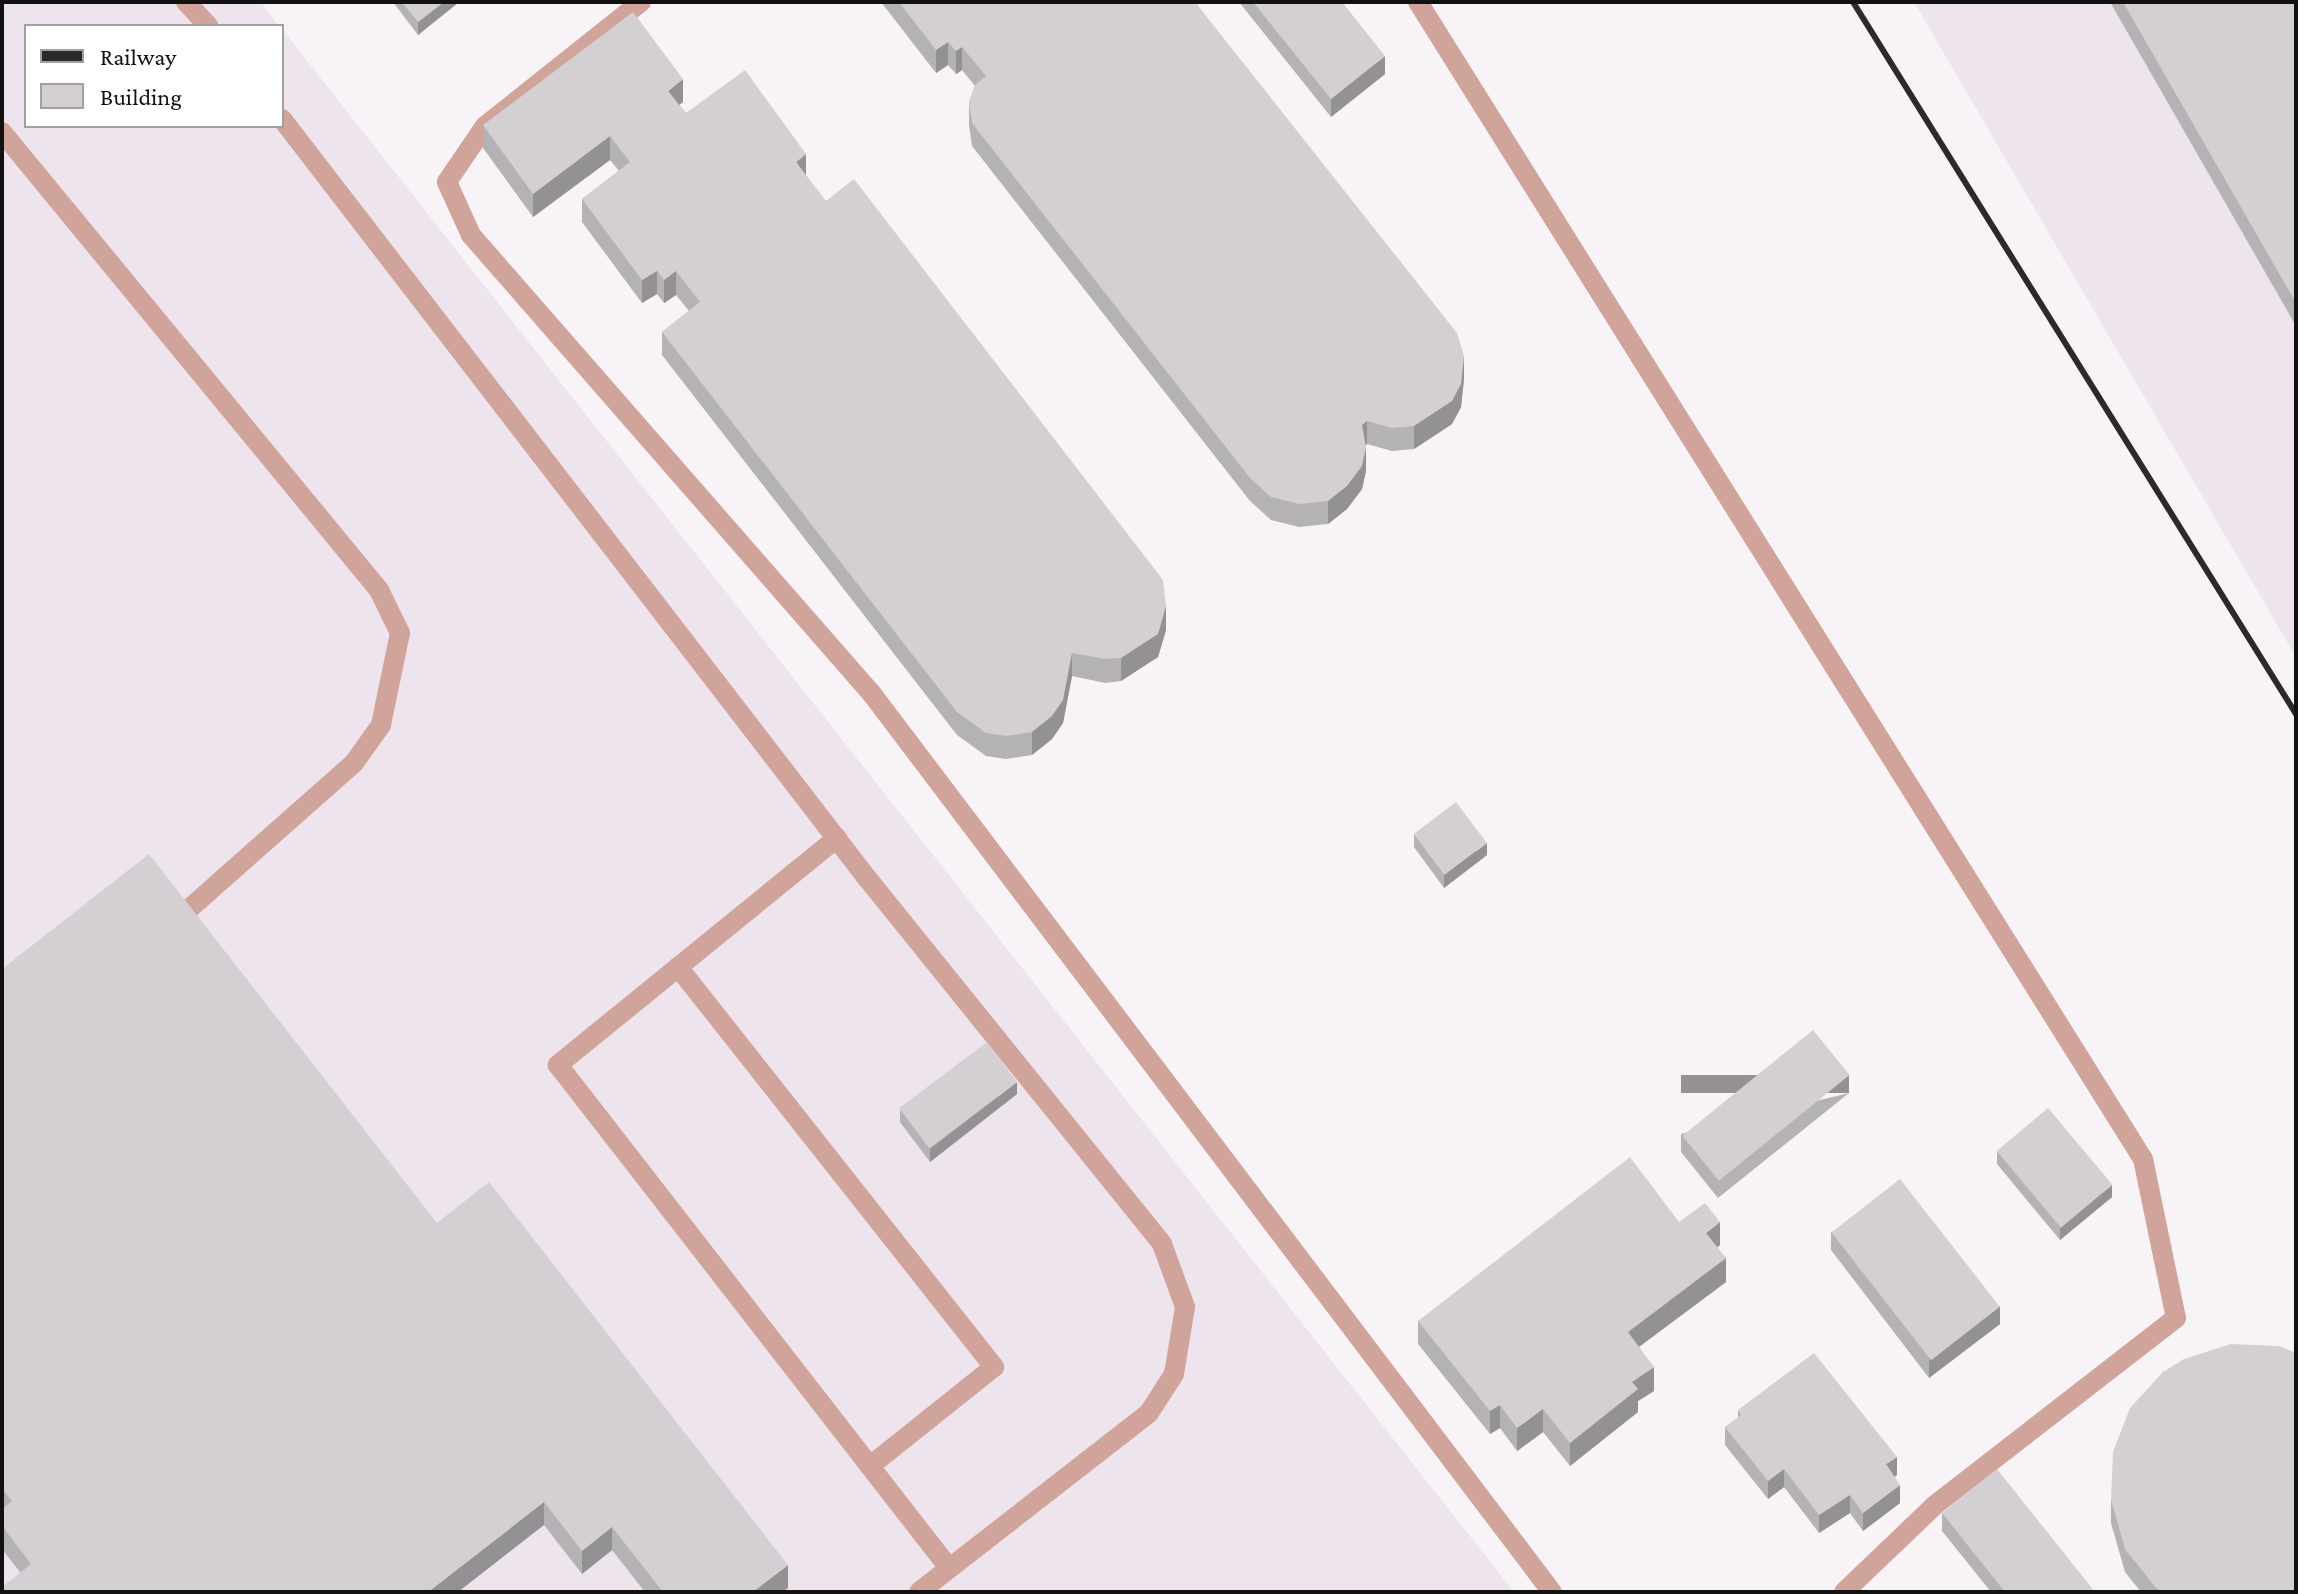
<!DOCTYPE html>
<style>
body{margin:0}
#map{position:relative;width:2298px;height:1594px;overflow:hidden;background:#f7f3f7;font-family:"Crimson Pro",serif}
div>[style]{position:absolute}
.built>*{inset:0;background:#eee4ed}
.lane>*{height:20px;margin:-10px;padding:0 10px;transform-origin:10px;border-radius:10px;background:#d0a39b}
.rail>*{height:6px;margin:-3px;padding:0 3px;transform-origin:3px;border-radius:3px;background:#2b292b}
.wall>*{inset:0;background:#b5b2b5}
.shaded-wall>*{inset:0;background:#949194;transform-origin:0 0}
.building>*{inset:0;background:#d3cfd3;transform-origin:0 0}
span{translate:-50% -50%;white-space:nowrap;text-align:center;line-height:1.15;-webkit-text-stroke:6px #fff;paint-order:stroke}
.frame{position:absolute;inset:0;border:4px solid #121112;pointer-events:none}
.legend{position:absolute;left:24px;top:24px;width:260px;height:104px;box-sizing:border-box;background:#fff;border:2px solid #a0a0a0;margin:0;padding:10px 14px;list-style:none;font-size:24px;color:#121112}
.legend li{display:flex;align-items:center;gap:16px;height:40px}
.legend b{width:40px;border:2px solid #a0a0a0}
</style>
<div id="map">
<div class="built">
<div style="clip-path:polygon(2px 2px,261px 2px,279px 26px,26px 26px,26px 126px,282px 126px,282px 29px,1514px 1592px,2px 1592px)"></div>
<div style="clip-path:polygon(1914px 2px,2296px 2px,2296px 657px)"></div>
</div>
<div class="lane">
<div style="left:186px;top:2px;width:33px;rotate:47deg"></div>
<div style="left:641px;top:2px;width:199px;rotate:141.5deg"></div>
<div style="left:485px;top:126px;width:68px;rotate:124.2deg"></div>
<div style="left:447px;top:182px;width:58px;rotate:65.6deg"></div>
<div style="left:471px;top:235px;width:609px;rotate:48.86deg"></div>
<div style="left:872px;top:694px;width:1126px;rotate:52.87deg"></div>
<div style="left:1418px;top:2px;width:1365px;rotate:57.93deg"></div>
<div style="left:2143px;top:1159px;width:162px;rotate:78.3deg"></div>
<div style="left:2176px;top:1318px;width:306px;rotate:142.2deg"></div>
<div style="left:1934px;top:1506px;width:124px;rotate:136.3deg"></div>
<div style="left:282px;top:119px;width:958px;rotate:52.38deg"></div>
<div style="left:867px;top:878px;width:470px;rotate:51.1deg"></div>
<div style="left:1162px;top:1244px;width:67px;rotate:69.9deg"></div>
<div style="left:1185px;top:1307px;width:68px;rotate:99.3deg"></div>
<div style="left:1174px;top:1374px;width:46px;rotate:122.7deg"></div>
<div style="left:1149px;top:1413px;width:291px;rotate:142.1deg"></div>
<div style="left:2px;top:132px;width:593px;rotate:50.54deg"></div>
<div style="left:379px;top:590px;width:48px;rotate:64deg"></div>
<div style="left:400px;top:633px;width:94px;rotate:101.7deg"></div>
<div style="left:381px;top:725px;width:47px;rotate:125.4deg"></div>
<div style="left:354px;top:763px;width:232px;rotate:138.5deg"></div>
<div style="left:837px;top:838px;width:360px;rotate:140.9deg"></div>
<div style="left:558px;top:1065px;width:637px;rotate:52.14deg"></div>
<div style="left:678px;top:967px;width:510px;rotate:51.69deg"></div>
<div style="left:994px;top:1367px;width:159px;rotate:141.4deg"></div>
</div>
<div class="rail">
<div style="left:1853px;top:2px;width:839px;rotate:58.11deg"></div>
</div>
<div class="wall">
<div style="clip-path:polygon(393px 2px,459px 2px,418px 35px)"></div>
<div style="clip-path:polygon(881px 2px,1195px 2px,1464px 379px,1461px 407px,1452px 424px,1414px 449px,1392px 451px,1367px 444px,1366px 445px,1366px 471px,1362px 489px,1347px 509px,1328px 524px,1299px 527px,1271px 520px,1250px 501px,972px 146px,969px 125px,969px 102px,975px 86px,962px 70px,956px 74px,948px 65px,936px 73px)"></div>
<div style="clip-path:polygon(1239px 2px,1342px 2px,1385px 74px,1331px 117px)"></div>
<div style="clip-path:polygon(2110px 2px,2296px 2px,2296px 326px)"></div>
<div style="clip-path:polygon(683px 102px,679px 105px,686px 113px,806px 176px,1166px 630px,1158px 657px,1121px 681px,1105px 683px,1072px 676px,1063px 723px,1052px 739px,1032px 755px,1006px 759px,986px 756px,957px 735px,662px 355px,662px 332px,689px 311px,676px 295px,664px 303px,657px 294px,642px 303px,582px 222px,582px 199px,619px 171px,610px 160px,533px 217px,483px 148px,483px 125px)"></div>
<div style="clip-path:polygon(1414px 835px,1487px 855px,1444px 888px,1414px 847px)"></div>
<div style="clip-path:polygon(2px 969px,437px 1223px,788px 1588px,782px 1592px,645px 1592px,612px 1550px,582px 1574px,544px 1525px,20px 1572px,2px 1549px)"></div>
<div style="clip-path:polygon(1849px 1093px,1718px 1198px,1681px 1152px,1681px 1134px)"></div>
<div style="clip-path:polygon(1017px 1094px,930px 1162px,900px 1122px,900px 1110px)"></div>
<div style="clip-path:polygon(1997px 1151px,2112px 1197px,2060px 1240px,1997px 1164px)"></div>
<div style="clip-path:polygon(1679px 1222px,1720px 1245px,1717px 1248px,1726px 1282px,1639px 1347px,1654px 1391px,1638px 1401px,1638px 1412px,1570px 1466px,1543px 1432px,1517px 1451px,1500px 1428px,1490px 1434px,1418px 1344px,1418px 1321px)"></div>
<div style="clip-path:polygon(1831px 1232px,2000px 1324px,1929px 1378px,1831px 1250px)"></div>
<div style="clip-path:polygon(1738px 1410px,1897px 1475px,1895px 1476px,1900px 1503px,1863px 1531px,1850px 1513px,1819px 1533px,1784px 1487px,1768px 1499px,1725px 1445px,1725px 1427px,1738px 1418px)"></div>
<div style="clip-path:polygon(2111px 1500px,2296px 1592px,2141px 1592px,2125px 1572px,2111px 1523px)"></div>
<div style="clip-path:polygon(1942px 1513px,2095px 1592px,1991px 1592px,1942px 1531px)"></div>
</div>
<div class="shaded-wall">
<div style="clip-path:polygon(444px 2px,459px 2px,418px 35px,418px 22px)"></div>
<div style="clip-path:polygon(948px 42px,948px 65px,936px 73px,936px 50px)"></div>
<div style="clip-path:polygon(962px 47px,962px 70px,956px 74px,956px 51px)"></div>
<div style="clip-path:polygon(1385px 56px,1385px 74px,1331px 117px,1331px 99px)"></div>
<div style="clip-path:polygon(683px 79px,683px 102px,668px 114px,668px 91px)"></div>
<div style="clip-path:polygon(610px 136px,610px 160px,533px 217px,533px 194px)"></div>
<div style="clip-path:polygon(806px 154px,806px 177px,796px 162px)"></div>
<div style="clip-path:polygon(657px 271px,657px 294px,642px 303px,642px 280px)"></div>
<div style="clip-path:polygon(676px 271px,676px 295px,664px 303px,664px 280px)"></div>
<div style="clip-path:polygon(1464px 356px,1464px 379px,1461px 407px,1452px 424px,1414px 449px,1414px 426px)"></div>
<div style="clip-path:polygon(1367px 421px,1367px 444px,1362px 448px,1362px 425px)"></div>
<div style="clip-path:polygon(1366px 447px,1366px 471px,1362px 489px,1347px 509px,1328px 524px,1328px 501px)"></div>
<div style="clip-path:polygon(1166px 606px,1166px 630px,1158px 657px,1121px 681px,1121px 658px)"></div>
<div style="clip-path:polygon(1072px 653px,1072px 676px,1063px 723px,1052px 739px,1032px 755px,1032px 732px)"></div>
<div style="clip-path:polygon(1487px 843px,1487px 855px,1444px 888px,1444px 875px)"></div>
<div style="left:1849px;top:1075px;width:18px;height:168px;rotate:90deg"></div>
<div style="clip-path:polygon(1017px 1082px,1017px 1094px,930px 1162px,930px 1149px)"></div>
<div style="clip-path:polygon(2112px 1185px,2112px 1197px,2060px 1240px,2060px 1228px)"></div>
<div style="clip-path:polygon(1720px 1222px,1720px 1245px,1706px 1256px,1706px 1233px)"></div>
<div style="clip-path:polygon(1726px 1258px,1726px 1282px,1628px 1355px,1628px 1332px)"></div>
<div style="clip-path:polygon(2000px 1306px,2000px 1324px,1929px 1378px,1929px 1360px)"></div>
<div style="clip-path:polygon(1654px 1367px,1654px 1391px,1638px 1401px,1638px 1412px,1570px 1466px,1570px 1443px,1632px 1382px)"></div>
<div style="clip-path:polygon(1500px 1405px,1500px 1428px,1490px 1434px,1490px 1411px)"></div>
<div style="clip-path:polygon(1543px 1409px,1543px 1432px,1517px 1451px,1517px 1428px)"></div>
<div style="clip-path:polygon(1897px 1457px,1897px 1475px,1886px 1482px,1886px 1464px)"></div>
<div style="clip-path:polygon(1784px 1469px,1784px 1487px,1768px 1499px,1768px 1481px)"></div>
<div style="clip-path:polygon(1900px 1485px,1900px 1503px,1863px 1531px,1863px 1513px)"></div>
<div style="clip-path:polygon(1850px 1495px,1850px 1513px,1819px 1533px,1819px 1515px)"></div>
<div style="clip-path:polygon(544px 1502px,544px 1525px,458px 1592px,428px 1592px)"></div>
<div style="clip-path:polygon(612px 1527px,612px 1550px,582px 1574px,582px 1551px)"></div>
<div style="clip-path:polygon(788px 1565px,788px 1588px,782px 1592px,753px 1592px)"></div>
</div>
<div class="building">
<div style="clip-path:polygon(402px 2px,444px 2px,418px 22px)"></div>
<div style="clip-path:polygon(899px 2px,1195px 2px,1457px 333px,1464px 356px,1461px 384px,1452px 401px,1414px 426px,1392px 428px,1367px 421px,1362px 425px,1366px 447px,1362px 466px,1347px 486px,1328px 501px,1299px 504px,1271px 497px,1250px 478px,972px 123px,969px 102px,975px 85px,986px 76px,962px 47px,956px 51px,948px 42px,936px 50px)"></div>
<div style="clip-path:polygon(1253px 2px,1342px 2px,1385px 56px,1331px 99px)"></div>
<div style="clip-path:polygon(2123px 2px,2296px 2px,2296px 303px)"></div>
<div style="clip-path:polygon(633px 12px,683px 79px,668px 91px,686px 113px,745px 70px,806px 154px,796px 162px,826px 201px,854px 179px,1163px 580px,1166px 606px,1158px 634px,1121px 658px,1105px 659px,1072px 653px,1063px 700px,1052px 716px,1032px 732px,1006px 736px,986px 733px,957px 712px,662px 332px,700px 302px,676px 271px,664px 280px,657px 271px,642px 280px,582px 199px,630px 162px,610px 136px,533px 194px,483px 125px)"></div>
<div style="left:1456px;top:802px;width:51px;height:53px;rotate:53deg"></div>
<div style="clip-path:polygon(149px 854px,437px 1223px,489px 1182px,788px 1565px,753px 1592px,663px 1592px,612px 1527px,582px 1551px,544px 1502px,428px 1592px,2px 1592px,2px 1587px,31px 1564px,2px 1526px,2px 1509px,12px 1501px,2px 1489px,2px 969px)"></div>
<div style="left:1813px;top:1030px;width:58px;height:168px;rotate:51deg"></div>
<div style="left:987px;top:1042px;width:50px;height:110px;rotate:53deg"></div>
<div style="left:2048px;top:1108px;width:100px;height:67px;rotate:50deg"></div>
<div style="clip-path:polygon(1630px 1157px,1679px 1222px,1705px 1203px,1720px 1222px,1706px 1233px,1726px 1258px,1628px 1332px,1654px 1367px,1632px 1382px,1638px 1389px,1570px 1443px,1543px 1409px,1517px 1428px,1500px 1405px,1490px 1411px,1418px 1321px)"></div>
<div style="left:1900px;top:1179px;width:162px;height:87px;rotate:52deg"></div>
<div style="clip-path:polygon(2231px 1344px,2279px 1346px,2296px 1353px,2296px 1592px,2163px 1592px,2156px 1588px,2125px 1549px,2111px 1500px,2113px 1452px,2130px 1408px,2163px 1372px,2184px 1359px)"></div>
<div style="clip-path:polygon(1814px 1353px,1897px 1457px,1886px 1464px,1900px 1485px,1863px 1513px,1850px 1495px,1819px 1515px,1784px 1469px,1768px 1481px,1725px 1427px,1741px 1415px,1738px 1410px)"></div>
<div style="clip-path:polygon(1997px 1469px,2095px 1592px,2005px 1592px,1942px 1513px)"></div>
</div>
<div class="frame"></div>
<ul class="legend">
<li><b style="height:10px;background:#2b292b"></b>Railway</li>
<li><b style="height:22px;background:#d3cfd3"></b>Building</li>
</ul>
</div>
